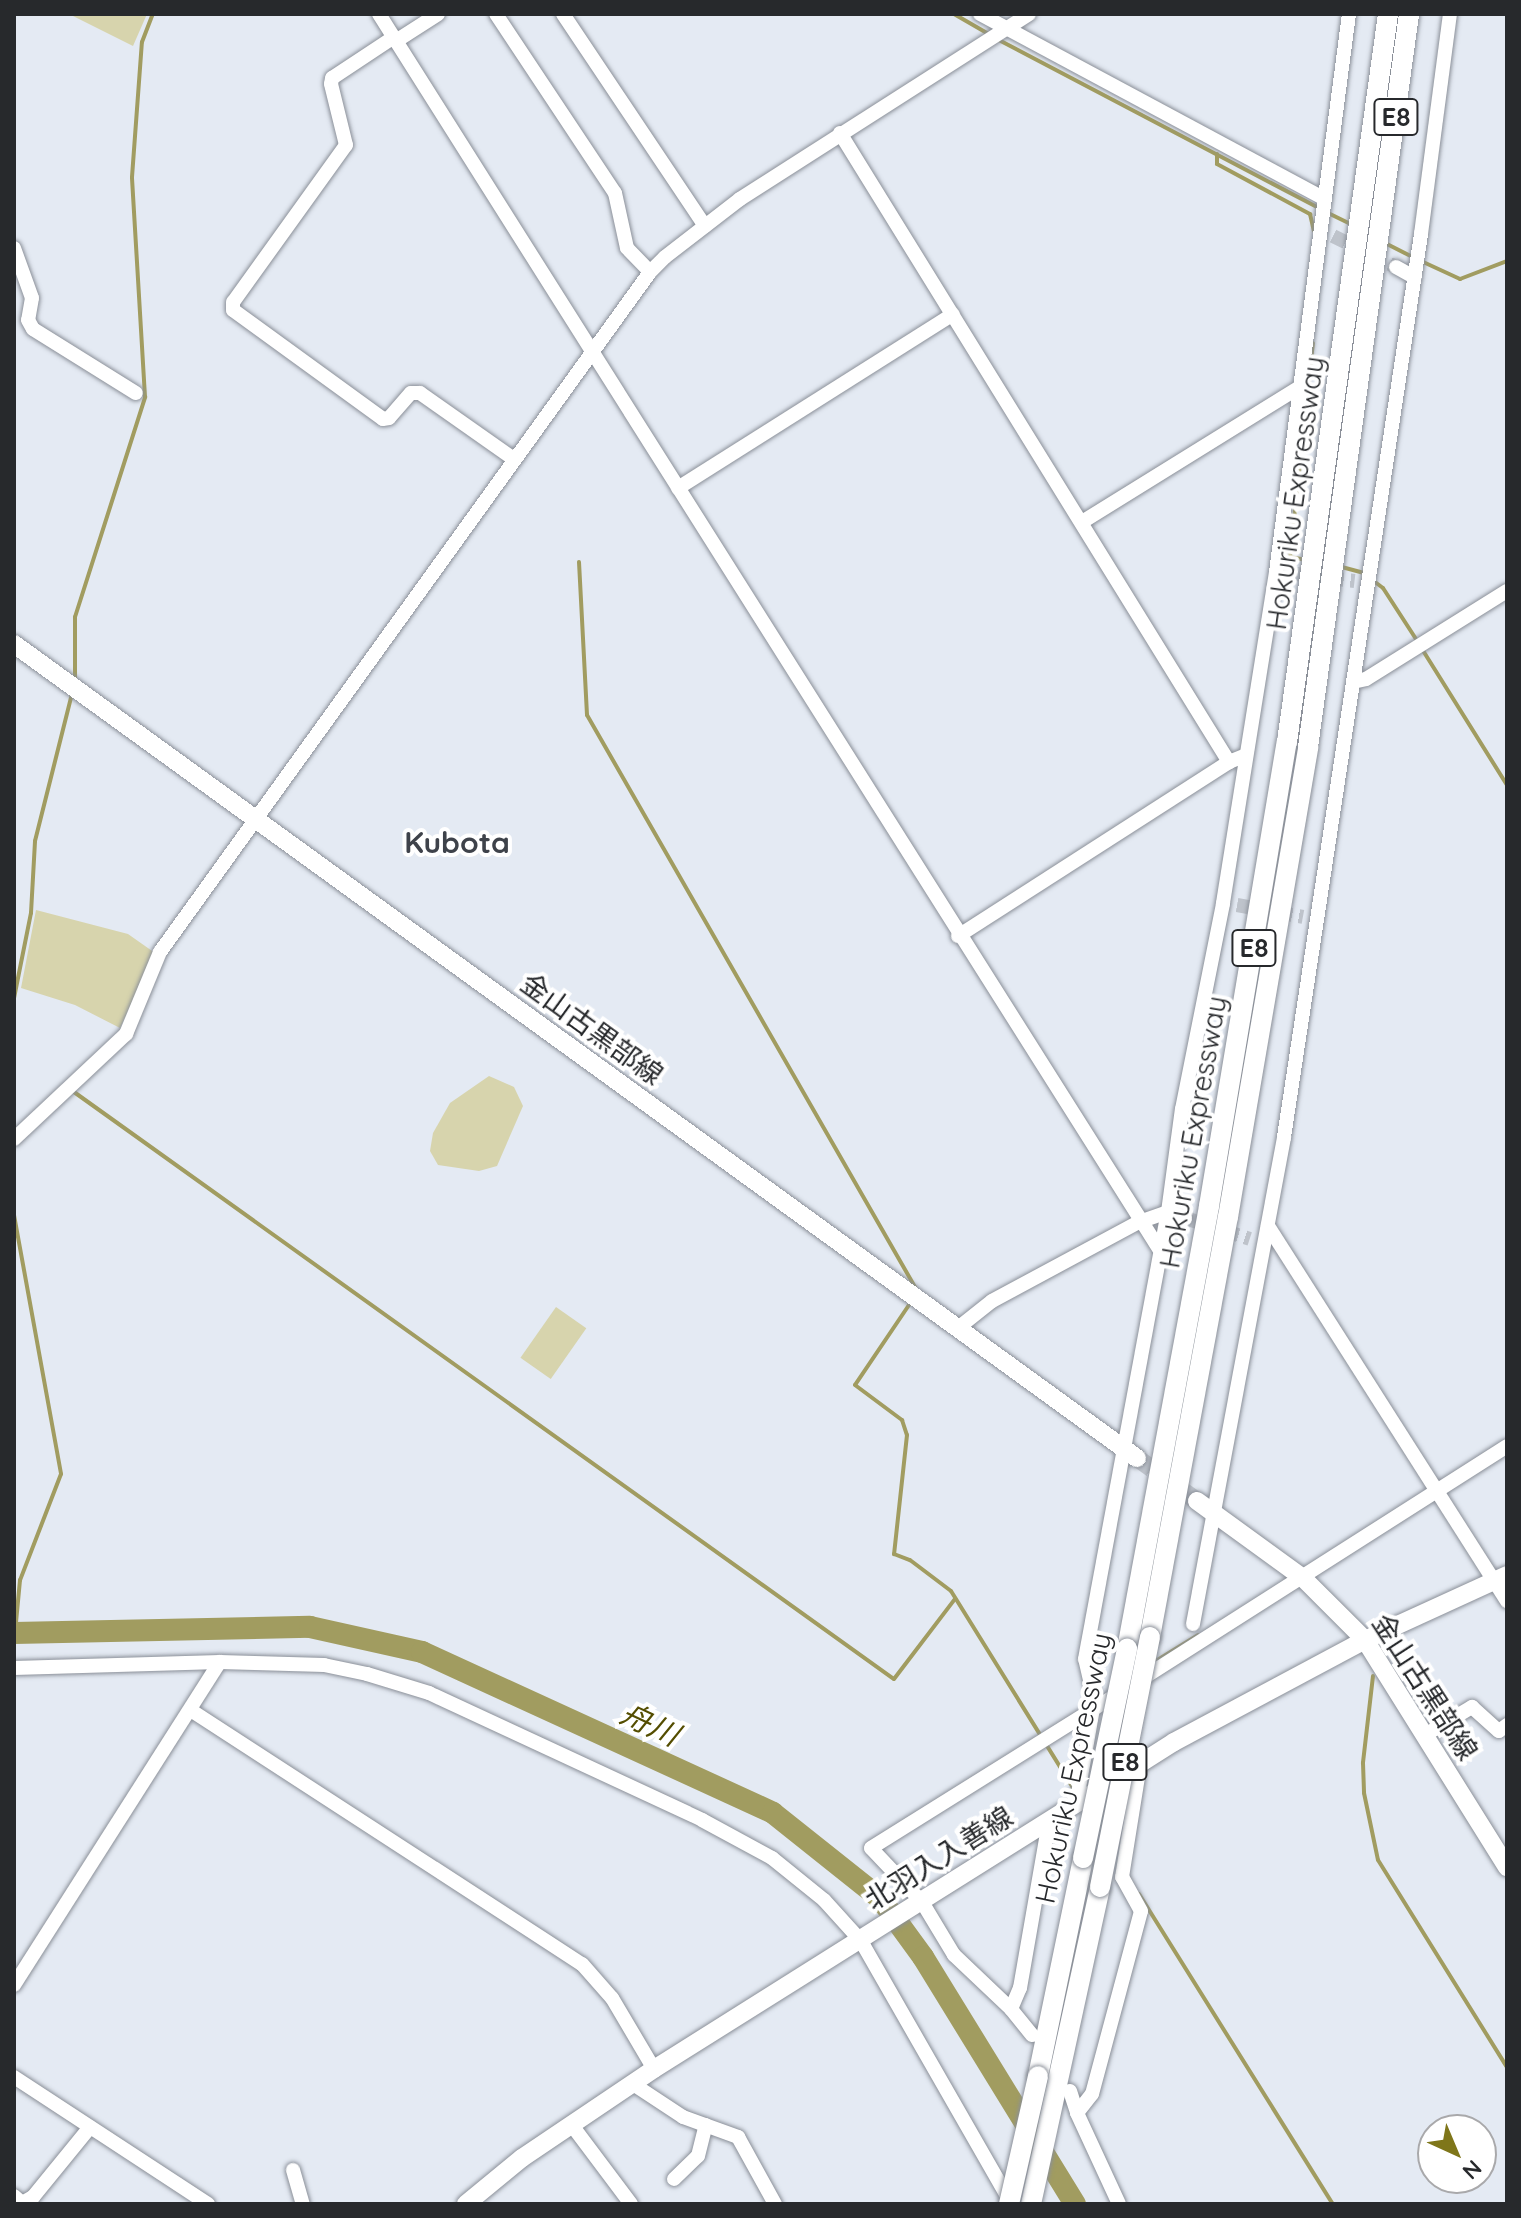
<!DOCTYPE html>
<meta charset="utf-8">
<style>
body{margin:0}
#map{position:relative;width:1521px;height:2218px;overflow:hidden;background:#e4eaf3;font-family:Quicksand,"Noto Sans JP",sans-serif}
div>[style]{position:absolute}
.green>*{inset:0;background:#d7d4ad;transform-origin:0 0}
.stream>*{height:4px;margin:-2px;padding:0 2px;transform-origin:2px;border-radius:2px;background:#a19c60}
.river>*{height:22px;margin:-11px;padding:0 11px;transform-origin:11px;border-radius:11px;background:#a19c60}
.minor-tunnel>*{height:14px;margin-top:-7px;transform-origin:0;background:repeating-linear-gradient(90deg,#bec3cb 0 14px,transparent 0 21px)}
.major-tunnel>*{height:18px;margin-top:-9px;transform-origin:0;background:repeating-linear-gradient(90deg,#bec3cb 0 18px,transparent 0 27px)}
.roads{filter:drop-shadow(0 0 2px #8a8f98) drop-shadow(0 0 2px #8a8f98)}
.minor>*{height:14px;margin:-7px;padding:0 7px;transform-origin:7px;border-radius:7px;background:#fff}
.major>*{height:18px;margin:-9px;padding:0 9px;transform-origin:9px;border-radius:9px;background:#fff}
.highway>*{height:20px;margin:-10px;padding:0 10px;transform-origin:10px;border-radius:10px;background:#fff}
.bridges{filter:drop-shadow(0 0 2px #8a8f98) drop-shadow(0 0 2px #8a8f98)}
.highway-bridge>*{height:20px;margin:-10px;padding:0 10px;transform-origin:10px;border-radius:10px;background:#fff}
span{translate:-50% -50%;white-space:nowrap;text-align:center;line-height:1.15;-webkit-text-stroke:8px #fff;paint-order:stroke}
.shield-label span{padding:2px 6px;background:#fff;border:2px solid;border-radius:6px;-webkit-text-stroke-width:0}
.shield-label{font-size:26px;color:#27292c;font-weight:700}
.street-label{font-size:28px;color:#27292c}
.neighbourhood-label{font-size:30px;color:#3e424a;font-weight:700}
.water-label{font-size:30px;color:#544d00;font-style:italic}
.frame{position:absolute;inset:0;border:16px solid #27292c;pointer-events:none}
.north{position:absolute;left:1417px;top:2114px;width:80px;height:80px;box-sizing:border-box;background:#fff;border:2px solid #a9a9ab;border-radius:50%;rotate:136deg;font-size:22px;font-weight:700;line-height:32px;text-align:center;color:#27292c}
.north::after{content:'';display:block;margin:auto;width:28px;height:36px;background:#7f761a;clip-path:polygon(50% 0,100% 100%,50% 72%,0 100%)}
</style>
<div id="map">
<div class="green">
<div style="clip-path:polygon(69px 14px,147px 14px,133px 46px)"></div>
<div style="clip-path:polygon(36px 910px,128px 934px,155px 953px,120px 1028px,75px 1005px,21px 988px)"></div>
<div style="clip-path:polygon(489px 1076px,514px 1087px,523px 1106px,497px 1166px,479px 1171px,438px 1165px,430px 1151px,433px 1133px,450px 1103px)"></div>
<div style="left:556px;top:1307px;width:37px;height:62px;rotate:35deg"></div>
</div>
<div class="stream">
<div style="left:954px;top:14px;width:39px;rotate:30deg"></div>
<div style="left:995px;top:38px;width:368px;rotate:27.7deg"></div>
<div style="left:1217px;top:154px;width:10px;rotate:90deg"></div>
<div style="left:1217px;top:164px;width:106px;rotate:28.3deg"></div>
<div style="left:1310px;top:214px;width:17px;rotate:77deg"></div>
<div style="left:1328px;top:213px;width:28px;rotate:26deg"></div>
<div style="left:1385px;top:243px;width:31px;rotate:27deg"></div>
<div style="left:1421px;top:261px;width:43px;rotate:24.8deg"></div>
<div style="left:1460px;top:279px;width:50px;rotate:-21deg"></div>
<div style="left:1306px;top:560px;width:16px;rotate:-169deg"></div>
<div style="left:1290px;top:557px;width:215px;rotate:-83.9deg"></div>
<div style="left:579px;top:562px;width:153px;rotate:87deg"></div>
<div style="left:587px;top:715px;width:659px;rotate:60.17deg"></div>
<div style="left:1338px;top:566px;width:27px;rotate:15deg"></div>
<div style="left:1371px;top:579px;width:15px;rotate:37deg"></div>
<div style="left:1383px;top:588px;width:64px;rotate:57.1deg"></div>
<div style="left:1422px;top:649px;width:160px;rotate:58deg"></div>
<div style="left:75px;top:682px;width:65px;rotate:-90deg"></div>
<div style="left:75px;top:617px;width:231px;rotate:-72.3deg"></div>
<div style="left:145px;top:397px;width:220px;rotate:-93.4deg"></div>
<div style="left:132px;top:177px;width:135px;rotate:-85.8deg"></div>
<div style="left:142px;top:42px;width:30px;rotate:-69deg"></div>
<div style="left:14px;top:998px;width:87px;rotate:-78.7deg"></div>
<div style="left:31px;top:913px;width:72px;rotate:-86.8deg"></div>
<div style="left:35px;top:841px;width:152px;rotate:-75.9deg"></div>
<div style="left:74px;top:1092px;width:1008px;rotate:35.6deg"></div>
<div style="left:894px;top:1679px;width:101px;rotate:-52.7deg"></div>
<div style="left:14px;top:1215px;width:263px;rotate:79.7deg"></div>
<div style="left:61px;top:1474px;width:114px;rotate:111.1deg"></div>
<div style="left:20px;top:1580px;width:53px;rotate:95.4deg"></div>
<div style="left:911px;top:1302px;width:100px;rotate:124deg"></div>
<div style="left:855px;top:1385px;width:59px;rotate:36.7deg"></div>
<div style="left:902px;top:1420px;width:16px;rotate:72deg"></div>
<div style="left:907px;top:1435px;width:120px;rotate:96.2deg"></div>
<div style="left:894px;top:1554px;width:17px;rotate:21deg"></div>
<div style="left:910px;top:1560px;width:51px;rotate:37.1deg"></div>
<div style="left:951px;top:1591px;width:232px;rotate:58.2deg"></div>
<div style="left:1151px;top:1664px;width:55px;rotate:-31.7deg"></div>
<div style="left:1373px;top:1676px;width:88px;rotate:96.6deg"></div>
<div style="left:1363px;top:1763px;width:30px;rotate:88deg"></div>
<div style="left:1364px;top:1793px;width:68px;rotate:78.2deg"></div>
<div style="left:1378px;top:1860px;width:244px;rotate:58.1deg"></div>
<div style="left:1139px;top:1894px;width:366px;rotate:58deg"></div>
</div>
<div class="river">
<div style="left:14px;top:1633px;width:296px;rotate:-1.2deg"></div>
<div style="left:310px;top:1627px;width:115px;rotate:12.6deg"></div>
<div style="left:422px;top:1652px;width:386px;rotate:24.6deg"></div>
<div style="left:773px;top:1813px;width:137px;rotate:38.5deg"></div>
<div style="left:880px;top:1898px;width:73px;rotate:53.9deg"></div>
<div style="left:923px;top:1957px;width:290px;rotate:58.4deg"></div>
</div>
<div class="minor-tunnel">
<div style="left:1333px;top:236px;width:70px;rotate:26.2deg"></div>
<div style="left:1288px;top:573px;width:67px;rotate:6.8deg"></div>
<div style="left:1237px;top:905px;width:67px;rotate:10.3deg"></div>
<div style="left:1185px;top:1218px;width:68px;rotate:17.9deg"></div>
</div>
<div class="major-tunnel">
<div style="left:1137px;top:1458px;width:74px;rotate:35.6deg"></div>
</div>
<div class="roads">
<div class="minor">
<div style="left:379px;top:14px;width:1461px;rotate:57.72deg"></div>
<div style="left:496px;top:14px;width:215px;rotate:56.4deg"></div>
<div style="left:615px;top:193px;width:56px;rotate:77.7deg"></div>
<div style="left:627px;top:248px;width:33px;rotate:46deg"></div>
<div style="left:563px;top:14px;width:255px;rotate:56.2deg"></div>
<div style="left:980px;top:14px;width:391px;rotate:28.2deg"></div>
<div style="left:394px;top:37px;width:74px;rotate:146.5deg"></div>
<div style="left:332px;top:78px;width:6px;rotate:99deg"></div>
<div style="left:331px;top:84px;width:63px;rotate:76.2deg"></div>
<div style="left:346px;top:145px;width:193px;rotate:125.7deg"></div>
<div style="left:233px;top:302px;width:8px;rotate:90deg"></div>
<div style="left:233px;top:310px;width:185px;rotate:36deg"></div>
<div style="left:383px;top:419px;width:6px;rotate:-9deg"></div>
<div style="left:389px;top:418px;width:33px;rotate:-49deg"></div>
<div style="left:411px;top:393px;width:9px"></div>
<div style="left:420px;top:393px;width:115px;rotate:35.1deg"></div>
<div style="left:396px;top:41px;width:50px;rotate:-32.7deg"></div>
<div style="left:840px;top:133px;width:740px;rotate:58.27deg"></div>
<div style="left:1229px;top:762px;width:16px;rotate:-22deg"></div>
<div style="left:14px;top:248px;width:53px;rotate:70.2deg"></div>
<div style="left:32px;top:298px;width:22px;rotate:100deg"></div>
<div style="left:28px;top:320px;width:10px;rotate:61deg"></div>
<div style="left:33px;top:329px;width:121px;rotate:31.9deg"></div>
<div style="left:1396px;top:267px;width:21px;rotate:29deg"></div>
<div style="left:678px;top:488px;width:325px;rotate:-32.3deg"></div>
<div style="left:1082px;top:522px;width:256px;rotate:-31.8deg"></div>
<div style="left:1353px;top:682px;width:13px;rotate:-13deg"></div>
<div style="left:1366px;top:679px;width:166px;rotate:-32deg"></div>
<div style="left:958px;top:936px;width:322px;rotate:-32.7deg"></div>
<div style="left:14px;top:1139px;width:154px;rotate:-43.2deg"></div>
<div style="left:126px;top:1034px;width:89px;rotate:-67.5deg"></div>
<div style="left:160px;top:952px;width:838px;rotate:-54.22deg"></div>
<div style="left:650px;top:272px;width:21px;rotate:-45deg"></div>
<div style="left:665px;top:257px;width:95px;rotate:-37.7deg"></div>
<div style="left:740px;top:199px;width:343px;rotate:-32.6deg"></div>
<div style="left:1268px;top:1226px;width:445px;rotate:57.5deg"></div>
<div style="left:958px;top:1328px;width:43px;rotate:-38.5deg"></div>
<div style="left:992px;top:1301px;width:167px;rotate:-28.3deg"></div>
<div style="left:1139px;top:1222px;width:31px;rotate:-19deg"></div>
<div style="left:1168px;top:1212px;width:18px;rotate:19deg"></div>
<div style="left:1193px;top:1624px;width:495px;rotate:-79.4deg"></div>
<div style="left:1284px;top:1137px;width:913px;rotate:-81.37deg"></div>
<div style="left:1421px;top:234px;width:222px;rotate:-82.5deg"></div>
<div style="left:14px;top:1668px;width:206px;rotate:-1.7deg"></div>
<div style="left:220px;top:1662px;width:104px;rotate:1.7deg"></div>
<div style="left:324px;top:1665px;width:44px;rotate:11.8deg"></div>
<div style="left:367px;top:1674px;width:65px;rotate:17deg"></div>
<div style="left:429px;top:1693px;width:301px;rotate:24.9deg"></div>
<div style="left:702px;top:1820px;width:80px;rotate:28.5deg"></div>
<div style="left:772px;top:1858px;width:67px;rotate:38.9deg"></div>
<div style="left:824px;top:1900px;width:55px;rotate:47.9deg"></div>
<div style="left:861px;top:1941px;width:302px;rotate:60.2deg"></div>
<div style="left:1140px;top:1680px;width:435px;rotate:-32.5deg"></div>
<div style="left:192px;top:1711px;width:465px;rotate:33deg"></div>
<div style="left:582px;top:1964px;width:45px;rotate:48.6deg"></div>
<div style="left:612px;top:1998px;width:82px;rotate:59.4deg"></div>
<div style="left:1425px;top:1735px;width:55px;rotate:-30.8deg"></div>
<div style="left:1472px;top:1707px;width:36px;rotate:42deg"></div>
<div style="left:1499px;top:1731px;width:10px;rotate:-37deg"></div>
<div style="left:1076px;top:1805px;width:97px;rotate:-80deg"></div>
<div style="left:1093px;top:1709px;width:16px;rotate:-90deg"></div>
<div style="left:1093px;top:1693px;width:35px;rotate:-103deg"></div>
<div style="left:1085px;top:1659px;width:455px;rotate:-79.5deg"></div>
<div style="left:1168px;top:1212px;width:104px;rotate:-82.3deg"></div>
<div style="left:1182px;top:1109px;width:210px;rotate:-78.7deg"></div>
<div style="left:1223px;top:903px;width:335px;rotate:-80.9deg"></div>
<div style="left:1276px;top:572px;width:563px;rotate:-82.55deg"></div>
<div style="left:14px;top:1985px;width:383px;rotate:-57.5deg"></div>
<div style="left:1011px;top:2009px;width:23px;rotate:-67deg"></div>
<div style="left:1020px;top:1988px;width:169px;rotate:-80.1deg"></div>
<div style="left:1032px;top:2035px;width:33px;rotate:-129deg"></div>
<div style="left:1011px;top:2009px;width:79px;rotate:-136.5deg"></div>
<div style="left:954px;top:1955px;width:62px;rotate:-121.1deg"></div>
<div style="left:922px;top:1902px;width:74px;rotate:-133.4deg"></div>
<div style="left:871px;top:1848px;width:296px;rotate:-32deg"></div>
<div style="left:14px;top:2077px;width:232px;rotate:33.2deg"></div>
<div style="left:633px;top:2084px;width:60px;rotate:33.4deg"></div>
<div style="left:683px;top:2117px;width:59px;rotate:20deg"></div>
<div style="left:738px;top:2137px;width:77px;rotate:61.1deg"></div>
<div style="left:1070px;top:2091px;width:23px;rotate:72deg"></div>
<div style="left:1077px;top:2113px;width:24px;rotate:-52deg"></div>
<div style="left:1092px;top:2094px;width:189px;rotate:-75deg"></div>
<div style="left:1141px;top:1911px;width:39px;rotate:-119deg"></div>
<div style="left:1122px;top:1877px;width:113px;rotate:-80.9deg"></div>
<div style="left:1077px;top:2113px;width:100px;rotate:65.2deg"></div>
<div style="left:571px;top:2124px;width:100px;rotate:53.1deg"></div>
<div style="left:293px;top:2170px;width:35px;rotate:74deg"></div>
<div style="left:674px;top:2179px;width:33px;rotate:-44deg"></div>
<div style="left:698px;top:2156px;width:32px;rotate:-76deg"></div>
<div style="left:14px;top:2196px;width:11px;rotate:41deg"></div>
<div style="left:22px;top:2203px;width:13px;rotate:-29deg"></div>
<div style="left:33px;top:2197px;width:90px;rotate:-50.8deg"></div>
</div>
<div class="major">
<div style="left:14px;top:644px;width:1387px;rotate:35.94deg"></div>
<div style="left:1197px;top:1501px;width:131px;rotate:36deg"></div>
<div style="left:1303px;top:1578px;width:88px;rotate:45deg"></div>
<div style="left:1365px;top:1640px;width:268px;rotate:58deg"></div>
<div style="left:466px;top:2204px;width:72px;rotate:-39.4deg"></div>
<div style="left:522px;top:2158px;width:159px;rotate:-34deg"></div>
<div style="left:654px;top:2069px;width:614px;rotate:-32.16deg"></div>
<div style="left:1174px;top:1742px;width:217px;rotate:-28.1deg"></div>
<div style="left:1365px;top:1640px;width:156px;rotate:-24.6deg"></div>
</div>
<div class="highway">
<div style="left:1150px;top:1637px;width:427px;rotate:-79.5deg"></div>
<div style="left:1228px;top:1217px;width:477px;rotate:-80.3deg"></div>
<div style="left:1308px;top:747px;width:740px;rotate:-82.15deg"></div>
<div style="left:1127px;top:1649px;width:451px;rotate:-79.5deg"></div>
<div style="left:1209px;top:1206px;width:471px;rotate:-80.5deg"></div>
<div style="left:1287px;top:742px;width:735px;rotate:-82.1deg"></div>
<div style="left:1038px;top:2076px;width:223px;rotate:-78.3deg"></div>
<div style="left:1031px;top:2204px;width:324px;rotate:-77.7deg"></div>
</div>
</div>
<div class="bridges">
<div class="highway-bridge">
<div style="left:1083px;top:1858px;width:214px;rotate:-78.1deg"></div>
<div style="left:1100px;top:1887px;width:255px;rotate:-78.7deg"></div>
<div style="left:1009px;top:2204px;width:131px;rotate:-77.2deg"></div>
</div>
</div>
<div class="shield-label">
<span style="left:1396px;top:117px">E8</span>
<span style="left:1254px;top:948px">E8</span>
<span style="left:1125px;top:1762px">E8</span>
</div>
<div class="street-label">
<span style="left:1295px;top:493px;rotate:-82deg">Hokuriku Expressway</span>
<span style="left:592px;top:1029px;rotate:36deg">金山古黒部線</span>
<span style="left:1193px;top:1132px;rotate:-80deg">Hokuriku Expressway</span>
<span style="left:1425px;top:1687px;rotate:57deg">金山古黒部線</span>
<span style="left:1073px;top:1768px;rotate:-78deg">Hokuriku Expressway</span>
<span style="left:939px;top:1858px;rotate:-32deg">北羽入入善線</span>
</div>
<div class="neighbourhood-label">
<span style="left:457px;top:842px">Kubota</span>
</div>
<div class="water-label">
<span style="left:650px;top:1724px;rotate:25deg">舟川</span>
</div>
<div class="frame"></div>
<div class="north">N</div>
</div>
